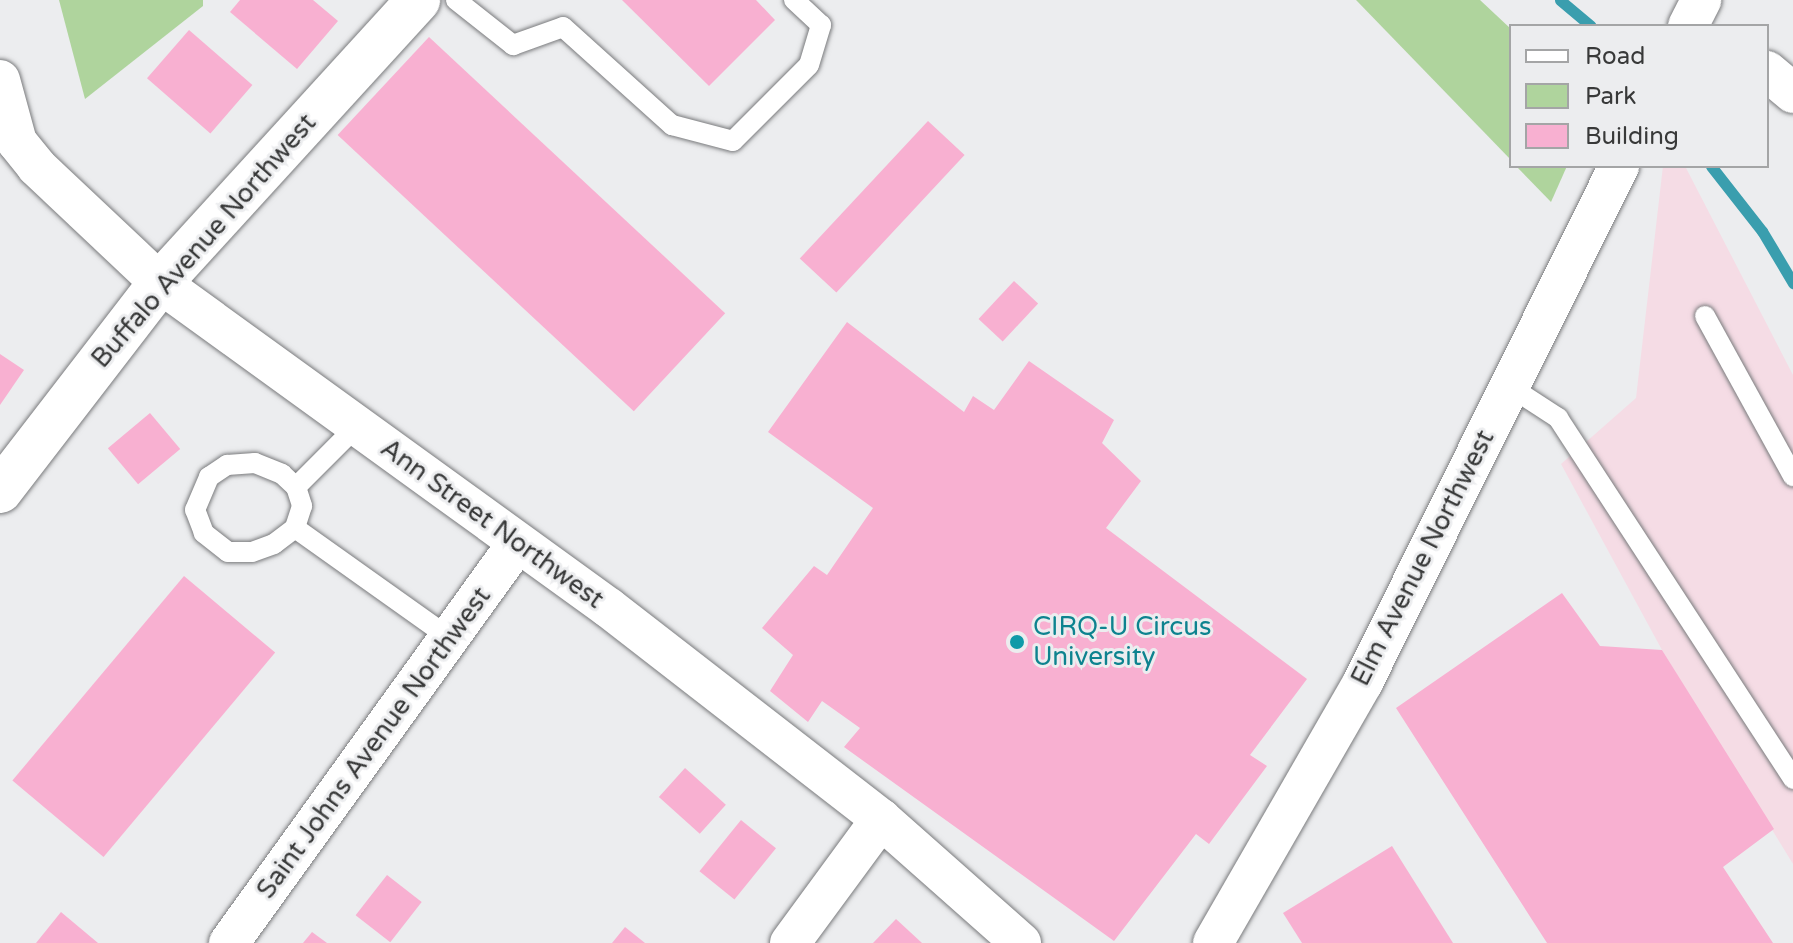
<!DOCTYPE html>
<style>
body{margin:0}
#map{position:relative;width:1793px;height:943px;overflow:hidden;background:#ecedef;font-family:"Varela Round",sans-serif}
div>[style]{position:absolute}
.industrial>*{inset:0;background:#f5dce5}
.green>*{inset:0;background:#afd49d}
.stream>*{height:11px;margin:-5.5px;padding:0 5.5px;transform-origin:5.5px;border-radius:5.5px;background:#3a9eae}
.building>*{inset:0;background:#f8b0d1;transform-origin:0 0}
.roads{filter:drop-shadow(0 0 2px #7a7b7d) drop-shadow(0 0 2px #7a7b7d)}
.lane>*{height:20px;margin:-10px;padding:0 10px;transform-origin:10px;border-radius:10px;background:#fff}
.street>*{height:40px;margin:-20px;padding:0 20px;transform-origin:20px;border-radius:20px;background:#fff}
.secondary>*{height:44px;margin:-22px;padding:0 22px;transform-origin:22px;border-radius:22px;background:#fff}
.dots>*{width:22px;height:22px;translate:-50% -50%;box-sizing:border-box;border:4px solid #ecedef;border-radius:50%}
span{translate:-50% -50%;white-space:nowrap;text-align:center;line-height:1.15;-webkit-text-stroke:6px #ecedef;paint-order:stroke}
.street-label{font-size:26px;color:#383939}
.culture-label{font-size:26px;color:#0d838f}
.left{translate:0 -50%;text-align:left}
.legend{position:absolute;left:1509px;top:24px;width:260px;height:144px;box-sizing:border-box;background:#ecedef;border:2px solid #a4a5a6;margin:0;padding:10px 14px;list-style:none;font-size:24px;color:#383939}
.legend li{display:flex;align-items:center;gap:16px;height:40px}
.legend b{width:40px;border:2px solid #a4a5a6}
</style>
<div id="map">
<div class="industrial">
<div style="clip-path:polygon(1663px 166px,1685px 166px,1793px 375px,1793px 864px,1662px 650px,1561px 464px,1636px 398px)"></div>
</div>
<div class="green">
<div style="clip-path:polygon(59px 0,203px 0,203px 6px,85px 99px)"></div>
<div style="clip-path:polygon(1356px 0,1480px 0,1511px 29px,1511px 160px)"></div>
<div style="clip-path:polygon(1516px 166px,1567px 166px,1551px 202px)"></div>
</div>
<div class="stream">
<div style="left:1560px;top:0;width:40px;rotate:40deg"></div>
<div style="left:1711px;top:166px;width:83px;rotate:51.9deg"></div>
<div style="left:1762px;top:231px;width:61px;rotate:59.2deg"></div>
</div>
<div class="building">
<div style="clip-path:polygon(240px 0,313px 0,338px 21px,297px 69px,230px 12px)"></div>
<div style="clip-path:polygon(622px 0,756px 0,775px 20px,709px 86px)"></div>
<div style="left:189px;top:30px;width:84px;height:64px;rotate:41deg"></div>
<div style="left:429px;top:37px;width:405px;height:134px;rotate:43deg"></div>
<div style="left:928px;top:121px;width:50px;height:188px;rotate:43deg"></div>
<div style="left:1014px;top:281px;width:33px;height:52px;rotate:43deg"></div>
<div style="clip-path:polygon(847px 322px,964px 412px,973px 396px,994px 410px,1029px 361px,1114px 420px,1102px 443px,1141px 481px,1106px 528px,1307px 679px,1250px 755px,1267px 766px,1209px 844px,1196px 834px,1114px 941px,844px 747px,860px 728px,822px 701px,808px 722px,770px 691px,793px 655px,762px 628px,814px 566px,827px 575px,873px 508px,768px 432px)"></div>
<div style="clip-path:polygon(0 354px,24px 370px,0 405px)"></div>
<div style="left:150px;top:413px;width:47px;height:55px;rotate:50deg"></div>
<div style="left:184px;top:576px;width:119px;height:267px;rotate:40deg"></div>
<div style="clip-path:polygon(1562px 593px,1600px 646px,1662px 650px,1774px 829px,1723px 867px,1773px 943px,1547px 943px,1396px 708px)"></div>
<div style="left:685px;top:768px;width:55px;height:39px;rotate:42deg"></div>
<div style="left:741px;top:820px;width:45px;height:66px;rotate:39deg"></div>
<div style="clip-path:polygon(1392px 846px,1453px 943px,1302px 943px,1283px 913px)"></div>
<div style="left:387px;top:875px;width:44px;height:51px;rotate:38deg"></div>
<div style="clip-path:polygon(61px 912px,98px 943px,36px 943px)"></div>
<div style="clip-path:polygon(896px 919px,922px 943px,873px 943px)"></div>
<div style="clip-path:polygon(625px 927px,645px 943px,612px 943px)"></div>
<div style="clip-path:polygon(312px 932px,327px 943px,303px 943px)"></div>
</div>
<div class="roads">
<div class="lane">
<div style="left:456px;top:0;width:73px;rotate:38.3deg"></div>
<div style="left:513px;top:45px;width:53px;rotate:-19.8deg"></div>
<div style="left:563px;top:27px;width:147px;rotate:42deg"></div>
<div style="left:672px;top:125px;width:63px;rotate:14.7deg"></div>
<div style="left:733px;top:141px;width:107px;rotate:-45deg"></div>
<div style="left:809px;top:65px;width:42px;rotate:-73.3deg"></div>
<div style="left:821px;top:25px;width:37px;rotate:-137deg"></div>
<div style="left:1705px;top:316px;width:183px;rotate:61.2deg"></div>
<div style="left:1509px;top:386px;width:59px;rotate:33.1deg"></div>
<div style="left:1558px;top:418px;width:431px;rotate:56.9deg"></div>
<div style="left:296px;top:487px;width:20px;rotate:72deg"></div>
<div style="left:302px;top:506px;width:23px;rotate:108deg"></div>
<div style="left:295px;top:528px;width:26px;rotate:143deg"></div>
<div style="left:274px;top:544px;width:23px;rotate:160deg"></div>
<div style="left:252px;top:552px;width:24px;rotate:180deg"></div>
<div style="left:228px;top:552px;width:31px;rotate:-142deg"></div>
<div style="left:204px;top:533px;width:25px;rotate:-111deg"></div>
<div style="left:195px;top:510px;width:36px;rotate:-67deg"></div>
<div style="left:209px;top:477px;width:22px;rotate:-34deg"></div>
<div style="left:227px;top:465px;width:28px;rotate:-4deg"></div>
<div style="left:255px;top:463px;width:29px;rotate:22deg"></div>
<div style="left:282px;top:474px;width:19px;rotate:43deg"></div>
<div style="left:296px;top:487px;width:86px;rotate:-45deg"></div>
<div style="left:295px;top:528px;width:190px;rotate:35.4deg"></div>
</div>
<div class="street">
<div style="left:1688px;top:26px;width:29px;rotate:-63deg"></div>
<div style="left:1767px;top:71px;width:34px;rotate:40deg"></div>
<div style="left:0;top:80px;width:64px;rotate:74.7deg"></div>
<div style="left:17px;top:142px;width:32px;rotate:51deg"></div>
<div style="left:37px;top:167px;width:169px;rotate:43.3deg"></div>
<div style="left:160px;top:283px;width:554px;rotate:35.9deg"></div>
<div style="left:609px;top:608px;width:344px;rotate:37.8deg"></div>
<div style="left:881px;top:819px;width:187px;rotate:41.5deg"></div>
<div style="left:229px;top:943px;width:493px;rotate:-54.2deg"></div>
<div style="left:790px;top:943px;width:154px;rotate:-53.7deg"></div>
<div style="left:1213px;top:943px;width:301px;rotate:-60.1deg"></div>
<div style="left:1363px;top:682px;width:576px;rotate:-63.61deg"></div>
</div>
<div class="secondary">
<div style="left:0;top:491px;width:262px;rotate:-52.4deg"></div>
<div style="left:160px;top:283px;width:383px;rotate:-47.6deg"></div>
</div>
</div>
<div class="dots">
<div style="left:1017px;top:642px;background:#0f9aa8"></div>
</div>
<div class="street-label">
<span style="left:204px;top:241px;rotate:-49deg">Buffalo Avenue Northwest</span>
<span style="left:492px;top:524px;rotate:36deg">Ann Street Northwest</span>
<span style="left:1423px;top:558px;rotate:-63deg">Elm Avenue Northwest</span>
<span style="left:374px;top:743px;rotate:-54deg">Saint Johns Avenue Northwest</span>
</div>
<div class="culture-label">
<span class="left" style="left:1033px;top:642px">CIRQ-U Circus<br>University</span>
</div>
<ul class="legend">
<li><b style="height:10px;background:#fff"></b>Road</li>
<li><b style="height:22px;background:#afd49d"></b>Park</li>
<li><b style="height:22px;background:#f8b0d1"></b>Building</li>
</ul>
</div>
